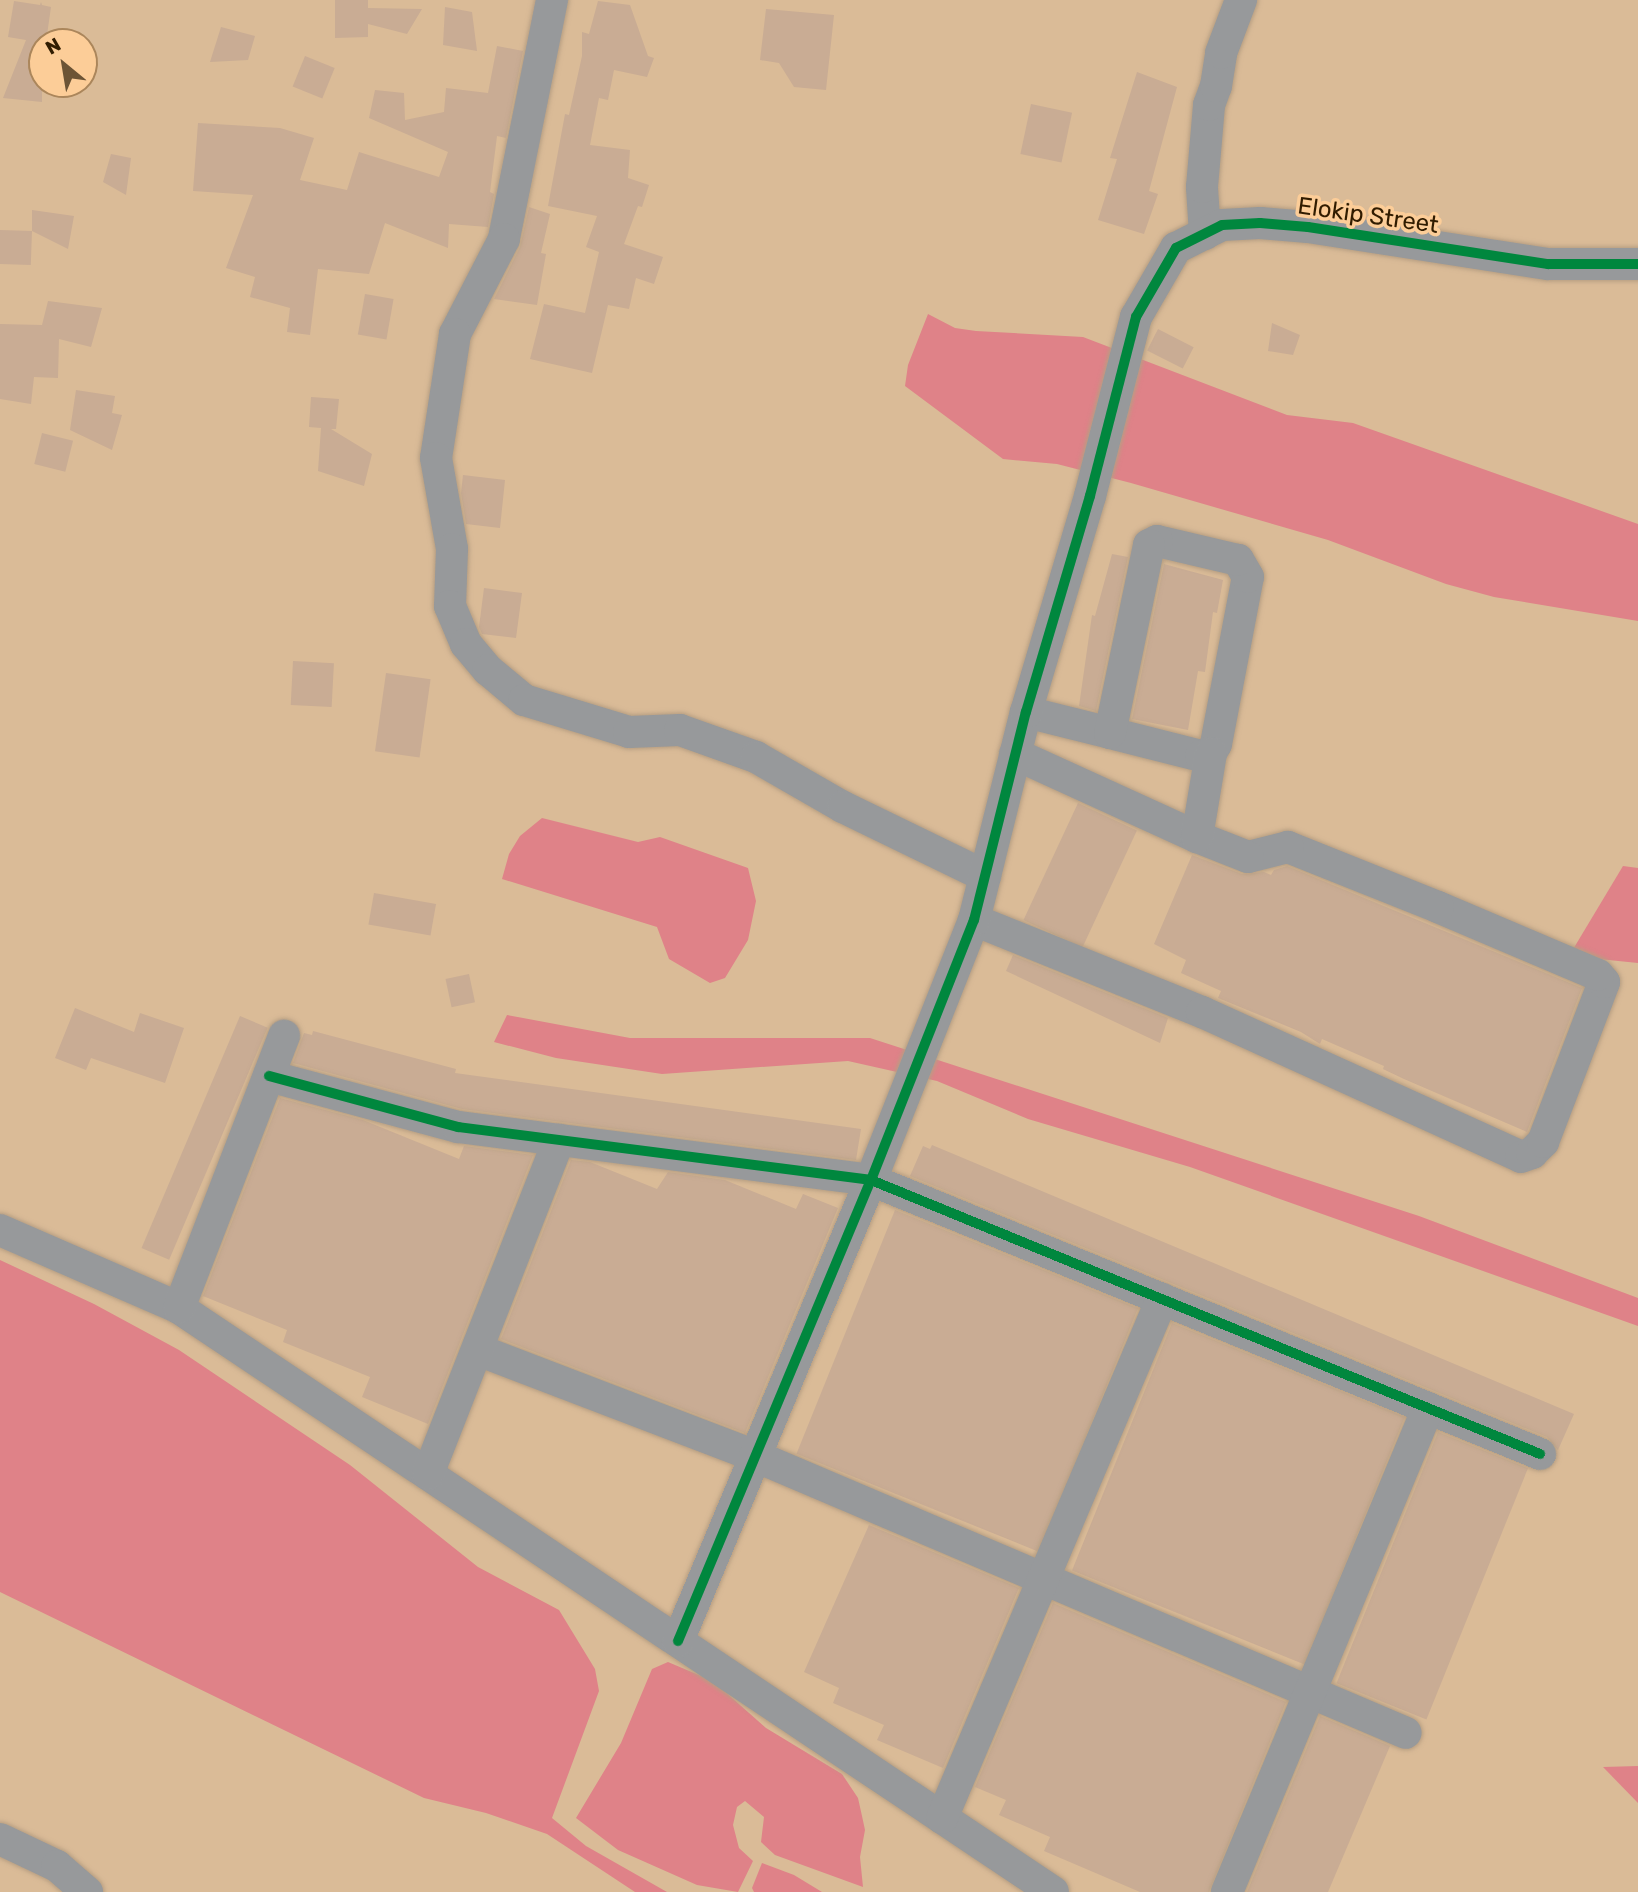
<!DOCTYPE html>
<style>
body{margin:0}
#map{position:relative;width:1638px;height:1892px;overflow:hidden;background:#dabb97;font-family:Rubik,sans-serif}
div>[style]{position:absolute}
.water>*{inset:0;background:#df8288}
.building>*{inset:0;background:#c9ac94;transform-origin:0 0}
.roads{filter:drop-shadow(0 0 2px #b69e82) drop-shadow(0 0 2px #b69e82)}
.minor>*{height:32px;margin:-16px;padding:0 16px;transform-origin:16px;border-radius:16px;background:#97999b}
.cycleway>*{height:10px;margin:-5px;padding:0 5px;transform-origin:5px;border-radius:5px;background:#00873e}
span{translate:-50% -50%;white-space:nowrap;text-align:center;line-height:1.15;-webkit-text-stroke:7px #fccd98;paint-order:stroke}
.street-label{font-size:24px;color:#311c00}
.north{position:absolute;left:28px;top:28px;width:70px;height:70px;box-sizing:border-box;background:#fccd98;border:2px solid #ab865b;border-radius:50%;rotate:330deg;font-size:19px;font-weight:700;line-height:28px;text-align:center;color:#311c00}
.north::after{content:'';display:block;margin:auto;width:24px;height:32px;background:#6c5435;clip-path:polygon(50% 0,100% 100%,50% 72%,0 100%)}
</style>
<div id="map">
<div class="water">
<div style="clip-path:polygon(928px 314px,955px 328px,976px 331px,1083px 337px,1287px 415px,1353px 423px,1638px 524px,1638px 621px,1494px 597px,1446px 584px,1328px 540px,1131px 483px,1057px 464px,1003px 459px,905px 386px,908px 365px)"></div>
<div style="clip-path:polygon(542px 818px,638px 842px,660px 837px,748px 868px,756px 901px,748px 940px,725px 978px,710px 983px,669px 959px,657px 927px,502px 879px,509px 854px,520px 836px)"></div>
<div style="clip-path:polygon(1623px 866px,1638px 868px,1638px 963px,1569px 956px)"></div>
<div style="clip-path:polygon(507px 1015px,630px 1038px,870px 1038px,1419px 1216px,1638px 1298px,1638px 1326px,1190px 1167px,1028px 1119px,937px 1081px,848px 1061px,662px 1074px,556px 1058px,494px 1042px)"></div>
<div style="clip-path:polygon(0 1260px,94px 1304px,179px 1350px,350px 1465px,478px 1567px,559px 1610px,595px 1669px,599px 1691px,552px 1818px,586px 1846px,667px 1892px,635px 1892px,547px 1834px,486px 1813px,424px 1798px,0 1592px)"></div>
<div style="clip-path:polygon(668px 1662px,713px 1681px,766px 1728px,842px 1774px,858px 1798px,862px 1816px,865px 1830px,860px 1857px,863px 1887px,775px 1855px,761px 1842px,764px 1817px,745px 1801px,737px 1807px,733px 1825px,739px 1848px,753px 1861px,738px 1892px,697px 1885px,618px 1850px,576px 1818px,621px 1743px,652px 1669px)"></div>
<div style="clip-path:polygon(1638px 1766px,1638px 1803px,1603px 1767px)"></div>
<div style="clip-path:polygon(762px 1863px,794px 1875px,822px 1892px,754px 1892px,752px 1888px)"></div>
</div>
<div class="building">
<div style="clip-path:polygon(335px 0,368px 0,368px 8px,422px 9px,407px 34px,368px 24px,368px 37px,335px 38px)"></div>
<div style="clip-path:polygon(14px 1px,40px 5px,41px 2px,42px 5px,51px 7px,46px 42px,42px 42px,42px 102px,3px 98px,26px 40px,8px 37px)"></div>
<div style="clip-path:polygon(598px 1px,630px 5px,648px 56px,654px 58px,647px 77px,614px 70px,608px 100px,599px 98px,590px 145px,630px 150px,628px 178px,649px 185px,642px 207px,638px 206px,624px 244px,663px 257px,654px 284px,636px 278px,629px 309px,608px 305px,592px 373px,530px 359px,544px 304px,585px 313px,599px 252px,586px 247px,597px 216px,548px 206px,565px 114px,569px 115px,582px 56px,582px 32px,589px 34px)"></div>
<div style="clip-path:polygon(445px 7px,472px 12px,477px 51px,443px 45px)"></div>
<div style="clip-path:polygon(766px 9px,834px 15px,826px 90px,794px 87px,779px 63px,760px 60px)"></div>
<div style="clip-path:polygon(221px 27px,255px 36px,248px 60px,210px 62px)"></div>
<div style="clip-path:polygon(497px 46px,523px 51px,506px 138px,497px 136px,490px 192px,494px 194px,488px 227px,449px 224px,448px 248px,385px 223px,369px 274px,318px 269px,310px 335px,287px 332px,290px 308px,250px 297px,255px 277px,226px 268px,253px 195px,193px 191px,198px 123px,280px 128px,314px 138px,300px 180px,347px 190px,359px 152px,439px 177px,448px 152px,369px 118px,375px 90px,404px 93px,405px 120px,444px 112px,446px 88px,488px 93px)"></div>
<div style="left:305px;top:56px;width:32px;height:33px;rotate:22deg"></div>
<div style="clip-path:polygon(1137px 72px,1177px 87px,1149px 191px,1158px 194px,1144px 234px,1098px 220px,1117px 159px,1110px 158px)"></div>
<div style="left:1031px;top:104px;width:42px;height:51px;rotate:12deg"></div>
<div style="clip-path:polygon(111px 154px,131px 158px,126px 195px,103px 182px)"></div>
<div style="clip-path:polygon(529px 207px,550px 214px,541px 253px,546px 254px,537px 305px,494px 299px,520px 247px)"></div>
<div style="clip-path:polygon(32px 210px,74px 216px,68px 249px,32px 231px)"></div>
<div style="left:0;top:230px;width:32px;height:34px;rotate:2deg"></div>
<div style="left:365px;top:294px;width:29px;height:41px;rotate:10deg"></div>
<div style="clip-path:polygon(48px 301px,102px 308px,91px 347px,59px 339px,58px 378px,34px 377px,31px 404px,0 399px,0 324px,42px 325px)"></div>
<div style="clip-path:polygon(1272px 323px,1300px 335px,1293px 355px,1268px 351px)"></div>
<div style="left:1158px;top:329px;width:40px;height:24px;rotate:27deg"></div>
<div style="clip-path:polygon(76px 390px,115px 396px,112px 413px,122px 415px,112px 450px,70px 430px)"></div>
<div style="clip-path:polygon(311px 397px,339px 399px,336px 429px,331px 429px,372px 454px,364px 486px,318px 471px,321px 428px,309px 427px)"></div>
<div style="left:42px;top:433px;width:32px;height:32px;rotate:14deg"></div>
<div style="clip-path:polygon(463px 475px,505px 480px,500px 528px,466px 524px,461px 493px)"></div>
<div style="clip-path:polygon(1112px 554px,1128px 557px,1096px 711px,1079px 706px,1092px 615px,1095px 616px)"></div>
<div style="clip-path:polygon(1164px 564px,1223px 580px,1217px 613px,1213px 612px,1205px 672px,1198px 671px,1188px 730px,1132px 719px)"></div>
<div style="clip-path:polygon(484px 588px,522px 593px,516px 638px,482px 634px,479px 627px)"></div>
<div style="left:293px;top:661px;width:41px;height:44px;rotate:3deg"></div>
<div style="left:386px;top:673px;width:45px;height:79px;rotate:8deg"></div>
<div style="left:1078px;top:803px;width:65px;height:129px;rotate:25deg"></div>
<div style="clip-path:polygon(1192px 855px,1242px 874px,1264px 872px,1271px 875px,1274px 870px,1287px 866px,1582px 988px,1527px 1132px,1404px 1079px,1383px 1069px,1384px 1066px,1322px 1039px,1320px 1044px,1301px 1032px,1218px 998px,1221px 991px,1181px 973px,1186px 960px,1154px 944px)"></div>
<div style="left:374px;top:893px;width:63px;height:32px;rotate:10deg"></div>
<div style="clip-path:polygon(1013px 955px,1168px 1018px,1160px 1043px,1006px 971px)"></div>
<div style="left:469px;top:974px;width:29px;height:24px;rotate:78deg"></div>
<div style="clip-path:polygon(75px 1008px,134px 1032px,140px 1013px,184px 1028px,165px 1083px,91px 1058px,86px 1070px,55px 1058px)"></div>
<div style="left:240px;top:1016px;width:30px;height:252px;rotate:23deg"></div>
<div style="clip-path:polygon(313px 1031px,456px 1069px,455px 1073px,861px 1129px,856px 1160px,462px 1109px,293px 1063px,304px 1033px,312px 1035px)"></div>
<div style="clip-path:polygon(280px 1098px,363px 1120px,459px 1159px,464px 1146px,533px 1155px,428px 1424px,362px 1397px,370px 1377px,283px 1342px,287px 1330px,203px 1296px)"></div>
<div style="clip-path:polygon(932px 1145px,1574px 1414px,1558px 1450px,1547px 1437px,910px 1176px,923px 1146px,930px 1149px)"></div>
<div style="clip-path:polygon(571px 1160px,590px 1162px,657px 1189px,668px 1172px,725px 1180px,796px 1209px,803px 1194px,838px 1208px,745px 1433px,501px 1339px)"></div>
<div style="left:895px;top:1210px;width:262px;height:263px;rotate:22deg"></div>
<div style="left:1172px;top:1323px;width:251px;height:267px;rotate:22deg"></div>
<div style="left:1438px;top:1432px;width:97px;height:271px;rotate:22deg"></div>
<div style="clip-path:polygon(869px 1525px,1019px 1588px,943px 1768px,877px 1740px,884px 1725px,833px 1703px,839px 1688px,804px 1672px)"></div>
<div style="clip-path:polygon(1053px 1603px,1286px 1702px,1209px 1892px,1140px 1892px,1044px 1851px,1050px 1837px,999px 1815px,1006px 1800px,975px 1787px)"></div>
<div style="clip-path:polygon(1320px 1716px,1390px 1746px,1328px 1892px,1247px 1892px)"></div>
</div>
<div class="roads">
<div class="minor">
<div style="left:552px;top:0;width:244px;rotate:101.4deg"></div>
<div style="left:504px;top:239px;width:107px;rotate:117.3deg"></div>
<div style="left:455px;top:334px;width:125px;rotate:98.7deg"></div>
<div style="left:436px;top:458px;width:92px;rotate:80deg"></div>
<div style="left:452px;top:549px;width:57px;rotate:92deg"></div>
<div style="left:450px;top:606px;width:41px;rotate:67.2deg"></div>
<div style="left:466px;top:644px;width:34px;rotate:50deg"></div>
<div style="left:488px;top:670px;width:47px;rotate:39.8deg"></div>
<div style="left:524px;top:700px;width:110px;rotate:16.9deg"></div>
<div style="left:629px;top:732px;width:51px;rotate:-2.2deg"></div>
<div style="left:680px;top:730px;width:81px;rotate:19.6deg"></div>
<div style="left:756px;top:757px;width:100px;rotate:29.9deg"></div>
<div style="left:843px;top:807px;width:158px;rotate:25.9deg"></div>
<div style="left:1205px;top:234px;width:47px;rotate:-93.7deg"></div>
<div style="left:1202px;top:187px;width:82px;rotate:-85.1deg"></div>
<div style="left:1209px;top:105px;width:20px;rotate:-70deg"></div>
<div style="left:1216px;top:86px;width:33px;rotate:-81deg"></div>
<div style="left:1221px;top:53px;width:57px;rotate:-69.3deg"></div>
<div style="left:1026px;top:712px;width:87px;rotate:14deg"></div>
<div style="left:1110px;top:733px;width:94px;rotate:14.2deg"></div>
<div style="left:1201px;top:756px;width:10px;rotate:-17deg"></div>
<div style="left:1211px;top:753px;width:10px;rotate:-61deg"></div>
<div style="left:1216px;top:744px;width:170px;rotate:-79.2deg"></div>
<div style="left:1248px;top:577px;width:20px;rotate:-120deg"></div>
<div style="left:1238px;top:560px;width:83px;rotate:-166.8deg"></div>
<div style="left:1157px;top:541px;width:9px;rotate:153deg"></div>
<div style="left:1149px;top:545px;width:192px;rotate:101.7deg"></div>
<div style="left:1015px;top:754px;width:200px;rotate:24.5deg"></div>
<div style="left:974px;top:920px;width:246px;rotate:22deg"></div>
<div style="left:1202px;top:1012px;width:350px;rotate:24.4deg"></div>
<div style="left:1521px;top:1157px;width:12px;rotate:-20deg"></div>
<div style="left:1532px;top:1153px;width:16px;rotate:-45deg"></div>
<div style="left:1543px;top:1142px;width:171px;rotate:-69.1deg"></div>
<div style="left:1604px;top:982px;width:9px;rotate:-131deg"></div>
<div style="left:1598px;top:975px;width:174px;rotate:-157deg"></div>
<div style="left:1438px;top:907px;width:162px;rotate:-158.2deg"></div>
<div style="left:1288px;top:847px;width:41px;rotate:166deg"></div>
<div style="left:1248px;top:857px;width:55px;rotate:-158.6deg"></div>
<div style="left:1197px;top:837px;width:85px;rotate:-80.5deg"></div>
<div style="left:269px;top:1076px;width:196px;rotate:15.1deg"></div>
<div style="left:458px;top:1127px;width:416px;rotate:7.3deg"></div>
<div style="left:871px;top:1180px;width:723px;rotate:22.27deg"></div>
<div style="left:0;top:1230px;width:195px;rotate:23.5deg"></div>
<div style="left:179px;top:1308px;width:1051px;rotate:33.75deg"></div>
<div style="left:179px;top:1308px;width:292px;rotate:-68.9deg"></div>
<div style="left:478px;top:1350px;width:297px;rotate:20.9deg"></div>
<div style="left:755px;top:1456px;width:707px;rotate:23.05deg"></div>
<div style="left:428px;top:1474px;width:359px;rotate:-68.6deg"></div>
<div style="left:678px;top:1641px;width:500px;rotate:-67.3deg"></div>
<div style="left:871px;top:1180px;width:280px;rotate:-68.4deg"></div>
<div style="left:974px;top:920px;width:214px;rotate:-76deg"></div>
<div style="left:1026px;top:712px;width:225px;rotate:-73.5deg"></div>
<div style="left:1090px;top:496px;width:185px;rotate:-75.6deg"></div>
<div style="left:1136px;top:317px;width:80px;rotate:-59.9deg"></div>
<div style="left:1176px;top:248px;width:51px;rotate:-26.6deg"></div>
<div style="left:1222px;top:225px;width:38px;rotate:-3deg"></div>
<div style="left:1260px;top:223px;width:48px;rotate:4.8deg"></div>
<div style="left:1308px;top:227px;width:243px;rotate:8.8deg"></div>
<div style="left:1548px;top:264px;width:90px"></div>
<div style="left:942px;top:1818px;width:564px;rotate:-67.03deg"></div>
<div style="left:0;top:1839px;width:63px;rotate:25.3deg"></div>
<div style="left:57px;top:1866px;width:40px;rotate:41deg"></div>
<div style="left:1227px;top:1892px;width:524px;rotate:-67.45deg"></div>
</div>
</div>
<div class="cycleway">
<div style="left:269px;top:1076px;width:196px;rotate:15.1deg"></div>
<div style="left:458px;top:1127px;width:416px;rotate:7.3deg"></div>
<div style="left:871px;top:1180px;width:723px;rotate:22.27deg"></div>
<div style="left:678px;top:1641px;width:500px;rotate:-67.3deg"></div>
<div style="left:871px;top:1180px;width:280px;rotate:-68.4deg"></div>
<div style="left:974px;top:920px;width:214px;rotate:-76deg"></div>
<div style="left:1026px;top:712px;width:225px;rotate:-73.5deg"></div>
<div style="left:1090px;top:496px;width:185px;rotate:-75.6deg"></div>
<div style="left:1136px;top:317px;width:80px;rotate:-59.9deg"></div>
<div style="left:1176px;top:248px;width:51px;rotate:-26.6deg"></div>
<div style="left:1222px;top:225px;width:38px;rotate:-3deg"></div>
<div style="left:1260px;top:223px;width:48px;rotate:4.8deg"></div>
<div style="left:1308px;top:227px;width:243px;rotate:8.8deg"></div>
<div style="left:1548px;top:264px;width:90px"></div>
</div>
<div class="street-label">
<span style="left:1368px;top:216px;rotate:8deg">Elokip Street</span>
</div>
<div class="north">N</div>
</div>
